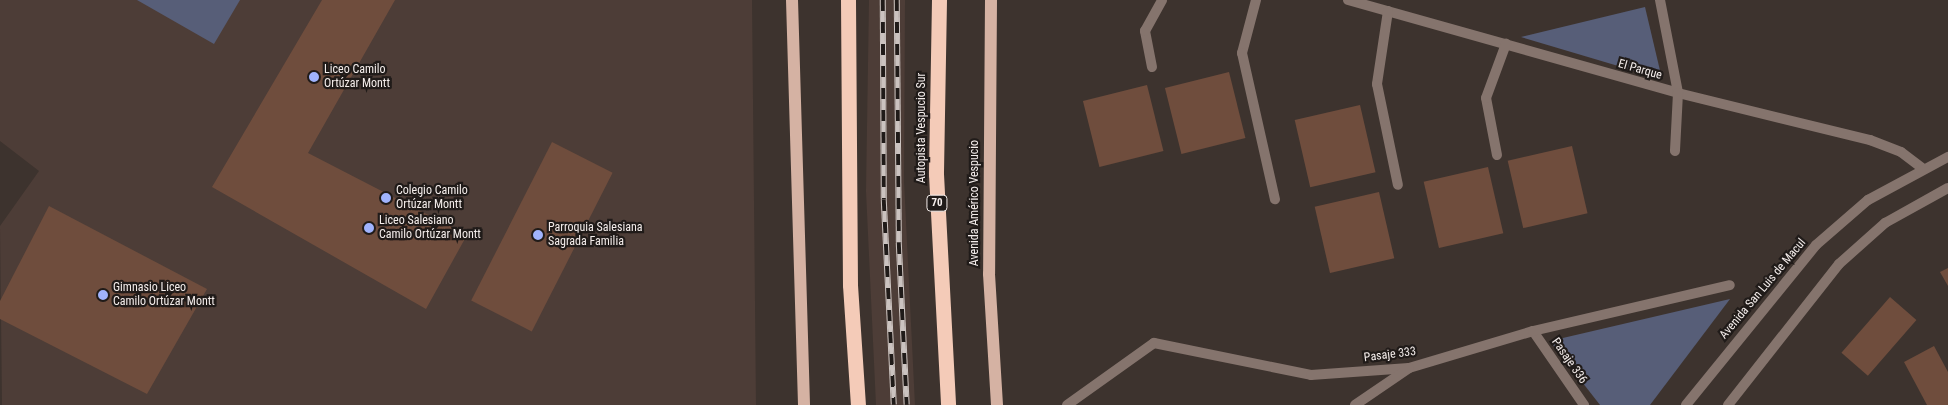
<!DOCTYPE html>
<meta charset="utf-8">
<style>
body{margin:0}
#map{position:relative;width:1948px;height:405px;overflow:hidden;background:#3d332e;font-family:"Roboto Condensed",sans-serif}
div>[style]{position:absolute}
.built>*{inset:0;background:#4d3d37}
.green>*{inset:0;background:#575e78}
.building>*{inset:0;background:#6f4d3d;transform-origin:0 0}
.minor>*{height:10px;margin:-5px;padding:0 5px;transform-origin:5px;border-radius:5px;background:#85746d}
.tertiary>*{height:10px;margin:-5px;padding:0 5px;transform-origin:5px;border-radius:5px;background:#85746d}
.primary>*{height:12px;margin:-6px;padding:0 6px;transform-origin:6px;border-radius:6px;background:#d5b2a3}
.motorway>*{height:15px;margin:-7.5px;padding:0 7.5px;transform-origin:7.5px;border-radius:7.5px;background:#f4cbb8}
.rail>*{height:5.5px;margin-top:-2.75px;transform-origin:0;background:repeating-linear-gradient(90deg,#201b19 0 11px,#cbc3c0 0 22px);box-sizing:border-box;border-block:1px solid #cbc3c0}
.dots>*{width:14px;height:14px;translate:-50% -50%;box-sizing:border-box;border:2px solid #201b19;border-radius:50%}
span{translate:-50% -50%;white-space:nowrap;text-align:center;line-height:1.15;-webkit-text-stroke:4.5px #201b19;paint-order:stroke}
.shield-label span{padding:1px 4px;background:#201b19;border:1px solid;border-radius:4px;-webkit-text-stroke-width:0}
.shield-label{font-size:11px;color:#f4edeb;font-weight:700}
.poi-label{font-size:12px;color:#f4edeb}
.left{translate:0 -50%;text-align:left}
.street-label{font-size:12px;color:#f4edeb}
</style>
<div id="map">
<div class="built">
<div style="clip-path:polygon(0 0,752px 0,756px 405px,2px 405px,0 226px,39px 171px,0 141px)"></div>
<div style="clip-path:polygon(869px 0,905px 0,904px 181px,915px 405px,876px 405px,866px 191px)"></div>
</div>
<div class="green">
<div style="clip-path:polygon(137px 0,240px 0,214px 44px)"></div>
<div style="clip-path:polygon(1645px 7px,1662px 79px,1521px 37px)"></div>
<div style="clip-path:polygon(1730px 299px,1650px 405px,1600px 405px,1550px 341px)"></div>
</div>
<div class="building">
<div style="clip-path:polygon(322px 0,395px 0,308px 153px,467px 235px,426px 309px,212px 187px)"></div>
<div style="left:1229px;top:72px;width:68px;height:66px;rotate:76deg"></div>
<div style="left:1147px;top:85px;width:68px;height:66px;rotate:76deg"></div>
<div style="left:1360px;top:105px;width:69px;height:67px;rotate:77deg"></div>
<div style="left:552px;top:142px;width:68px;height:178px;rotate:27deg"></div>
<div style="left:1572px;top:146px;width:69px;height:66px;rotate:77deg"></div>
<div style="left:1488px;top:167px;width:68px;height:66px;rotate:77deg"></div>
<div style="left:1379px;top:192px;width:68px;height:66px;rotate:77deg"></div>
<div style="clip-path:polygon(49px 206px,207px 289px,147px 394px,0 319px,0 301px)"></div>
<div style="clip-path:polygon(1948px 268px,1948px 286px,1940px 272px)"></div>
<div style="left:1890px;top:297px;width:35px;height:74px;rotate:41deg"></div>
<div style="clip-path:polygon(1934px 346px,1948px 372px,1948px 405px,1927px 405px,1904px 362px)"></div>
</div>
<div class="minor">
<div style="left:1256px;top:0;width:55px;rotate:104.8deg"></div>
<div style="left:1242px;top:53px;width:150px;rotate:77.3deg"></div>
<div style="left:1348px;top:0;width:343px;rotate:15.7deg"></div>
<div style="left:1678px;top:93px;width:198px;rotate:13.8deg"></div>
<div style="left:1870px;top:140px;width:33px;rotate:21deg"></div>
<div style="left:1901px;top:152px;width:26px;rotate:37deg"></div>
<div style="left:1660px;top:0;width:95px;rotate:79deg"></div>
<div style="left:1678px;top:93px;width:58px;rotate:93deg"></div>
<div style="left:1388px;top:11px;width:74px;rotate:98.6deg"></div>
<div style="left:1377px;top:84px;width:103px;rotate:78.3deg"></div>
<div style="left:1152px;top:67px;width:37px;rotate:-101deg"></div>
<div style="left:1145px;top:31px;width:35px;rotate:-61deg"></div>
<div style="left:1497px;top:155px;width:58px;rotate:-100.9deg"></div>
<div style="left:1486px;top:98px;width:58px;rotate:-69.7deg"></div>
<div style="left:1533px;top:331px;width:90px;rotate:55.4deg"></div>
<div style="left:1067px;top:405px;width:107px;rotate:-35.5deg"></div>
<div style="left:1154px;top:343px;width:160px;rotate:11.5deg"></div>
<div style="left:1311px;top:375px;width:98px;rotate:-4.1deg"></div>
<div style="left:1409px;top:368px;width:129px;rotate:-16.6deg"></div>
<div style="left:1533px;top:331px;width:202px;rotate:-13.1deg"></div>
<div style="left:1355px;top:405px;width:65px;rotate:-34.4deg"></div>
</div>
<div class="tertiary">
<div style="left:1686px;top:405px;width:206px;rotate:-50.9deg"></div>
<div style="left:1816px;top:245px;width:69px;rotate:-40.9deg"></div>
<div style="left:1868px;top:200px;width:91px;rotate:-28.3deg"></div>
<div style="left:1728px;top:405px;width:179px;rotate:-51.8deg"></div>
<div style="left:1839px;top:264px;width:62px;rotate:-41.7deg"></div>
<div style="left:1885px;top:223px;width:72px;rotate:-29.1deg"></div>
</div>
<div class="primary">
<div style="left:792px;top:0;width:405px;rotate:88.3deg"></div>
<div style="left:991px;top:0;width:274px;rotate:90.4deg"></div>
<div style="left:989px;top:274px;width:131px;rotate:86.5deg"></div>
</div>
<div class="motorway">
<div style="left:848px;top:0;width:285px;rotate:89.6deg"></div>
<div style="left:850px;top:285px;width:120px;rotate:86.2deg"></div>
<div style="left:939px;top:0;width:174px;rotate:91deg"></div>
<div style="left:936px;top:174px;width:231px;rotate:87deg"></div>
</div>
<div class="rail">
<div style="left:883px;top:0;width:200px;rotate:89.7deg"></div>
<div style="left:884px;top:200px;width:205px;rotate:87.2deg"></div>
<div style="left:897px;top:0;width:243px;rotate:89.5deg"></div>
<div style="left:899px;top:243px;width:162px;rotate:87.2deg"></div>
</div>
<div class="dots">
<div style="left:314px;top:77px;background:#a0b3fd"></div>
<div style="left:386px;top:198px;background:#a0b3fd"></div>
<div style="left:369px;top:228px;background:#a0b3fd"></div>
<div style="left:538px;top:235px;background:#a0b3fd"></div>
<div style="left:103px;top:295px;background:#a0b3fd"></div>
</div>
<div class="shield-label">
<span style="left:937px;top:203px">70</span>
</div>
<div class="poi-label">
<span class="left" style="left:324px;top:77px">Liceo Camilo<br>Ortúzar Montt</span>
<span class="left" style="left:396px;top:198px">Colegio Camilo<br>Ortúzar Montt</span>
<span class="left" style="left:379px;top:228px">Liceo Salesiano<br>Camilo Ortúzar Montt</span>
<span class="left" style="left:548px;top:235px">Parroquia Salesiana<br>Sagrada Familia</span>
<span class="left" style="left:113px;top:295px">Gimnasio Liceo<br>Camilo Ortúzar Montt</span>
</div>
<div class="street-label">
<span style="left:1640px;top:70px;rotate:16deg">El Parque</span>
<span style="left:922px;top:128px;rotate:-90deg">Autopista Vespucio Sur</span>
<span style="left:975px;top:203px;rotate:-90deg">Avenida Américo Vespucio</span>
<span style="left:1763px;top:289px;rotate:-50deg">Avenida San Luis de Macul</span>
<span style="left:1390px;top:355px;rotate:-7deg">Pasaje 333</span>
<span style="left:1569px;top:361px;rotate:55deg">Pasaje 336</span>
</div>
</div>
